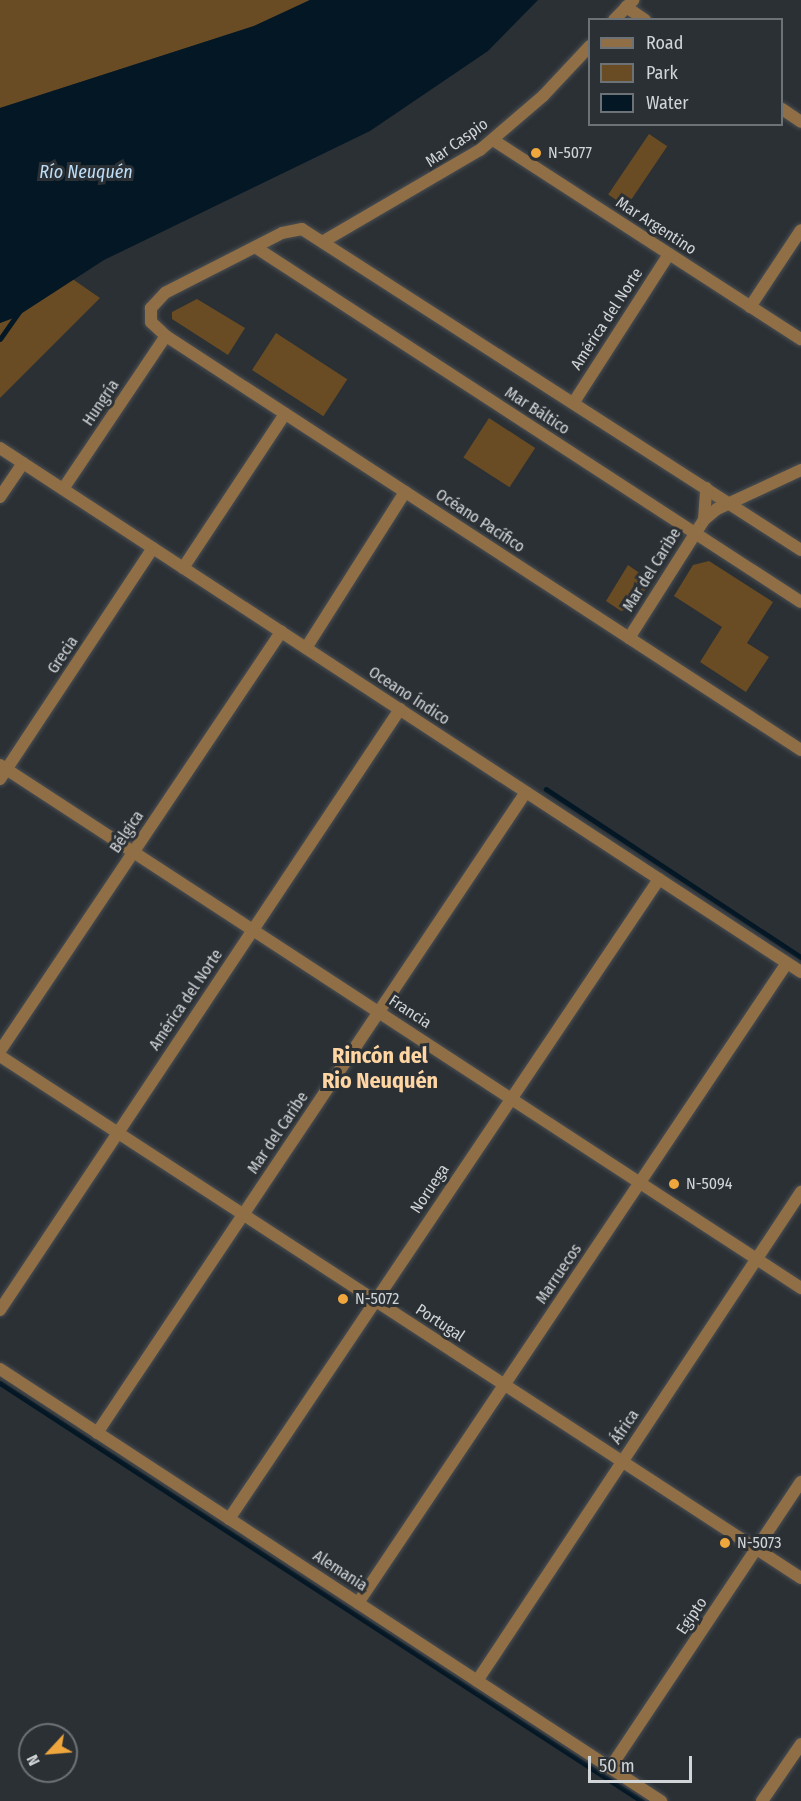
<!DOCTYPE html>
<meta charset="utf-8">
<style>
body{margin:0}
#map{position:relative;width:801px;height:1801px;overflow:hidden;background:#2b3035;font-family:"Fira Sans Condensed",sans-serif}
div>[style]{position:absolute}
.green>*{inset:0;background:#694c23;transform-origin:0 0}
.water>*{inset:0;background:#041725}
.stream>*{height:4.5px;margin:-2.25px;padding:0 2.25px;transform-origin:2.25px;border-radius:2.25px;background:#041725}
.roads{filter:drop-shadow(0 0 2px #494e52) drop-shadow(0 0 2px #494e52)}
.minor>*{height:12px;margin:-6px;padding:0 6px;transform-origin:6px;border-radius:6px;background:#906f46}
.dots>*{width:16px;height:16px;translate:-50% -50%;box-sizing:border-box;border:3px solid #2b3035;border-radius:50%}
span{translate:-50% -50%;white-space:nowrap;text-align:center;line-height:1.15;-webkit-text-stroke:6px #2b3035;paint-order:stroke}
.street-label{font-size:16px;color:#d1d5d8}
.poi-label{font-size:16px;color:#d1d5d8}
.left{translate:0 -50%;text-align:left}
.water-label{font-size:18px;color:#bedff9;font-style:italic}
.district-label{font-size:22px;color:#ffd6a3;font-weight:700}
.legend{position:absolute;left:588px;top:18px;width:195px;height:108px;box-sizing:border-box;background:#2b3035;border:2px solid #6d7276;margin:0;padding:8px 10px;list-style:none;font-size:18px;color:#d1d5d8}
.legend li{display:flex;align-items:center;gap:12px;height:30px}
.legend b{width:30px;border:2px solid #6d7276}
.north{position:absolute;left:18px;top:1723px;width:60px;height:60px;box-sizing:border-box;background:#2b3035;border:2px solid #6d7276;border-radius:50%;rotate:244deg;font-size:16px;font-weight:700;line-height:24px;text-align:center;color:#d1d5d8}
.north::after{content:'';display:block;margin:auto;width:21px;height:27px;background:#efa73d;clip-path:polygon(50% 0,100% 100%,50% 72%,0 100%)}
.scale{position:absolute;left:588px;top:1756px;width:104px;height:27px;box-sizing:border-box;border:3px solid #d1d5d8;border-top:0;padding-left:8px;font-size:18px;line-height:21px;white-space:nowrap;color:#d1d5d8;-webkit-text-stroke:4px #2b3035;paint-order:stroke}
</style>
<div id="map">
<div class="green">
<div style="clip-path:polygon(0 0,310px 0,254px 26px,0 108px)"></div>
<div style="left:649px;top:134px;width:22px;height:73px;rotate:34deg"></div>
<div style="clip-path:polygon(71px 278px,100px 298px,0 398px,0 323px,16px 317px)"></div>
<div style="clip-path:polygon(197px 299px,245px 328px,228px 355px,172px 319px,172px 312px)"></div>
<div style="left:276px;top:333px;width:85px;height:44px;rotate:33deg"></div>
<div style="left:489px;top:418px;width:55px;height:47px;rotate:33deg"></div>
<div style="clip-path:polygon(709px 561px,773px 602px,747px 643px,769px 657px,746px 692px,700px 662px,722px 627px,674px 596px,693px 565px)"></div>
<div style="clip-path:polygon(628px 565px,651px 581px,633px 608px,621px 611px,606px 601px)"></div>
</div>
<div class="water">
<div style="clip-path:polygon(310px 0,538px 0,488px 51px,370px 131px,104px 260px,16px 317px,0 323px,0 108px,254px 26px)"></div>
</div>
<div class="stream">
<div style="left:0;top:339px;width:33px;rotate:-55deg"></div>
<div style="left:546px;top:789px;width:305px;rotate:33.4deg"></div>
<div style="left:0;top:1383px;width:766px;rotate:33.07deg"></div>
</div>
<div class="roads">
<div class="minor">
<div style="left:626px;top:7px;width:23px;rotate:34deg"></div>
<div style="left:614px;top:20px;width:28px;rotate:-46deg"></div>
<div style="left:782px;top:109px;width:23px;rotate:34deg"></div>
<div style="left:493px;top:140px;width:367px;rotate:32.9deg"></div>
<div style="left:324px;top:241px;width:181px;rotate:-30.3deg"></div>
<div style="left:480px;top:150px;width:83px;rotate:-40.6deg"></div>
<div style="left:543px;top:96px;width:69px;rotate:-46.8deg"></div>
<div style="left:255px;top:247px;width:651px;rotate:33.03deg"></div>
<div style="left:750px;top:307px;width:92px;rotate:-56.5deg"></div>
<div style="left:574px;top:402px;width:176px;rotate:-57.3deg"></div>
<div style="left:0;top:448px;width:957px;rotate:33.19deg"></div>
<div style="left:63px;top:489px;width:184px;rotate:-56.1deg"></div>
<div style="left:0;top:497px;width:41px;rotate:-55.9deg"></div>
<div style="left:705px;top:519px;width:16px;rotate:-40deg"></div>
<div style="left:717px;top:509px;width:93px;rotate:-24.9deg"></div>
<div style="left:801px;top:550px;width:593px;rotate:-147.25deg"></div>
<div style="left:302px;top:229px;width:20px;rotate:169deg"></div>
<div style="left:282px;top:233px;width:131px;rotate:152.9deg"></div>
<div style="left:165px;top:293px;width:21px;rotate:133deg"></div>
<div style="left:151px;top:308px;width:14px;rotate:90deg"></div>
<div style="left:151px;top:322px;width:21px;rotate:43deg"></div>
<div style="left:166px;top:336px;width:758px;rotate:33.1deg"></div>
<div style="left:183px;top:568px;width:185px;rotate:-56.5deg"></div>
<div style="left:629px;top:638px;width:140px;rotate:-57.6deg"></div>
<div style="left:704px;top:520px;width:32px;rotate:-86deg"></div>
<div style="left:306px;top:648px;width:185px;rotate:-57.6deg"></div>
<div style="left:0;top:765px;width:957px;rotate:33.14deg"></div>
<div style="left:0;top:779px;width:277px;rotate:-56.5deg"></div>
<div style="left:0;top:1051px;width:505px;rotate:-56.15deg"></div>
<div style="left:0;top:1056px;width:956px;rotate:33.09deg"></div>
<div style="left:0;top:1310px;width:722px;rotate:-56.35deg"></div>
<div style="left:0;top:1369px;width:790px;rotate:33.17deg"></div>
<div style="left:97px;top:1433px;width:771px;rotate:-56.21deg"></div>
<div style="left:229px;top:1519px;width:771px;rotate:-56.1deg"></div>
<div style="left:358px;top:1603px;width:770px;rotate:-56.17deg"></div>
<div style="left:477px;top:1681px;width:587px;rotate:-56.47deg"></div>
<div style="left:610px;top:1768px;width:344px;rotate:-56.3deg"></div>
<div style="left:762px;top:1801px;width:69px;rotate:-55.6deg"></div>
</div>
</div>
<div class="dots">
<div style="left:536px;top:153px;background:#efa73d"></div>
<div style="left:674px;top:1184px;background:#efa73d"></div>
<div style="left:343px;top:1299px;background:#efa73d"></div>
<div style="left:725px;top:1543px;background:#efa73d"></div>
</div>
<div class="street-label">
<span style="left:457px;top:143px;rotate:-35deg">Mar Caspio</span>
<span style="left:656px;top:226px;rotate:33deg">Mar Argentino</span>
<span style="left:607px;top:319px;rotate:-57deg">América del Norte</span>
<span style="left:101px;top:403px;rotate:-56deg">Hungría</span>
<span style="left:537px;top:411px;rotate:33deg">Mar Báltico</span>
<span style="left:480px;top:521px;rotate:33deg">Océano Pacífico</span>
<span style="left:652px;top:570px;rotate:-58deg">Mar del Caribe</span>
<span style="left:63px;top:655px;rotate:-56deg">Grecia</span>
<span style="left:409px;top:696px;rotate:33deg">Oceano Índico</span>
<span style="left:127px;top:832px;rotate:-56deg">Bélgica</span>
<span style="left:186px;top:1000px;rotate:-56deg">América del Norte</span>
<span style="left:410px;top:1012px;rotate:33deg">Francia</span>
<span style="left:278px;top:1133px;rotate:-56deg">Mar del Caribe</span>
<span style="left:430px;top:1189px;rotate:-56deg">Noruega</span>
<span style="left:559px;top:1274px;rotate:-56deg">Marruecos</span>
<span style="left:440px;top:1323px;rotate:33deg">Portugal</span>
<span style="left:625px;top:1427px;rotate:-56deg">África</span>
<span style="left:340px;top:1571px;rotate:33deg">Alemania</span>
<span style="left:692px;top:1616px;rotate:-56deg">Egipto</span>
</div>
<div class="poi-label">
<span class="left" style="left:548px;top:153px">N-5077</span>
<span class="left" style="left:686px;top:1184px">N-5094</span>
<span class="left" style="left:355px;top:1299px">N-5072</span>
<span class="left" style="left:737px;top:1543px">N-5073</span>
</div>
<div class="water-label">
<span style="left:86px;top:172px">Río Neuquén</span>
</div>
<div class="district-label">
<span style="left:380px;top:1068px">Rincón del<br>Rio Neuquén</span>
</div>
<ul class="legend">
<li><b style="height:8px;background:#906f46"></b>Road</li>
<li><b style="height:16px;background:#694c23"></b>Park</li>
<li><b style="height:16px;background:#041725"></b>Water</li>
</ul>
<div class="north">N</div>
<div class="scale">50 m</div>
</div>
